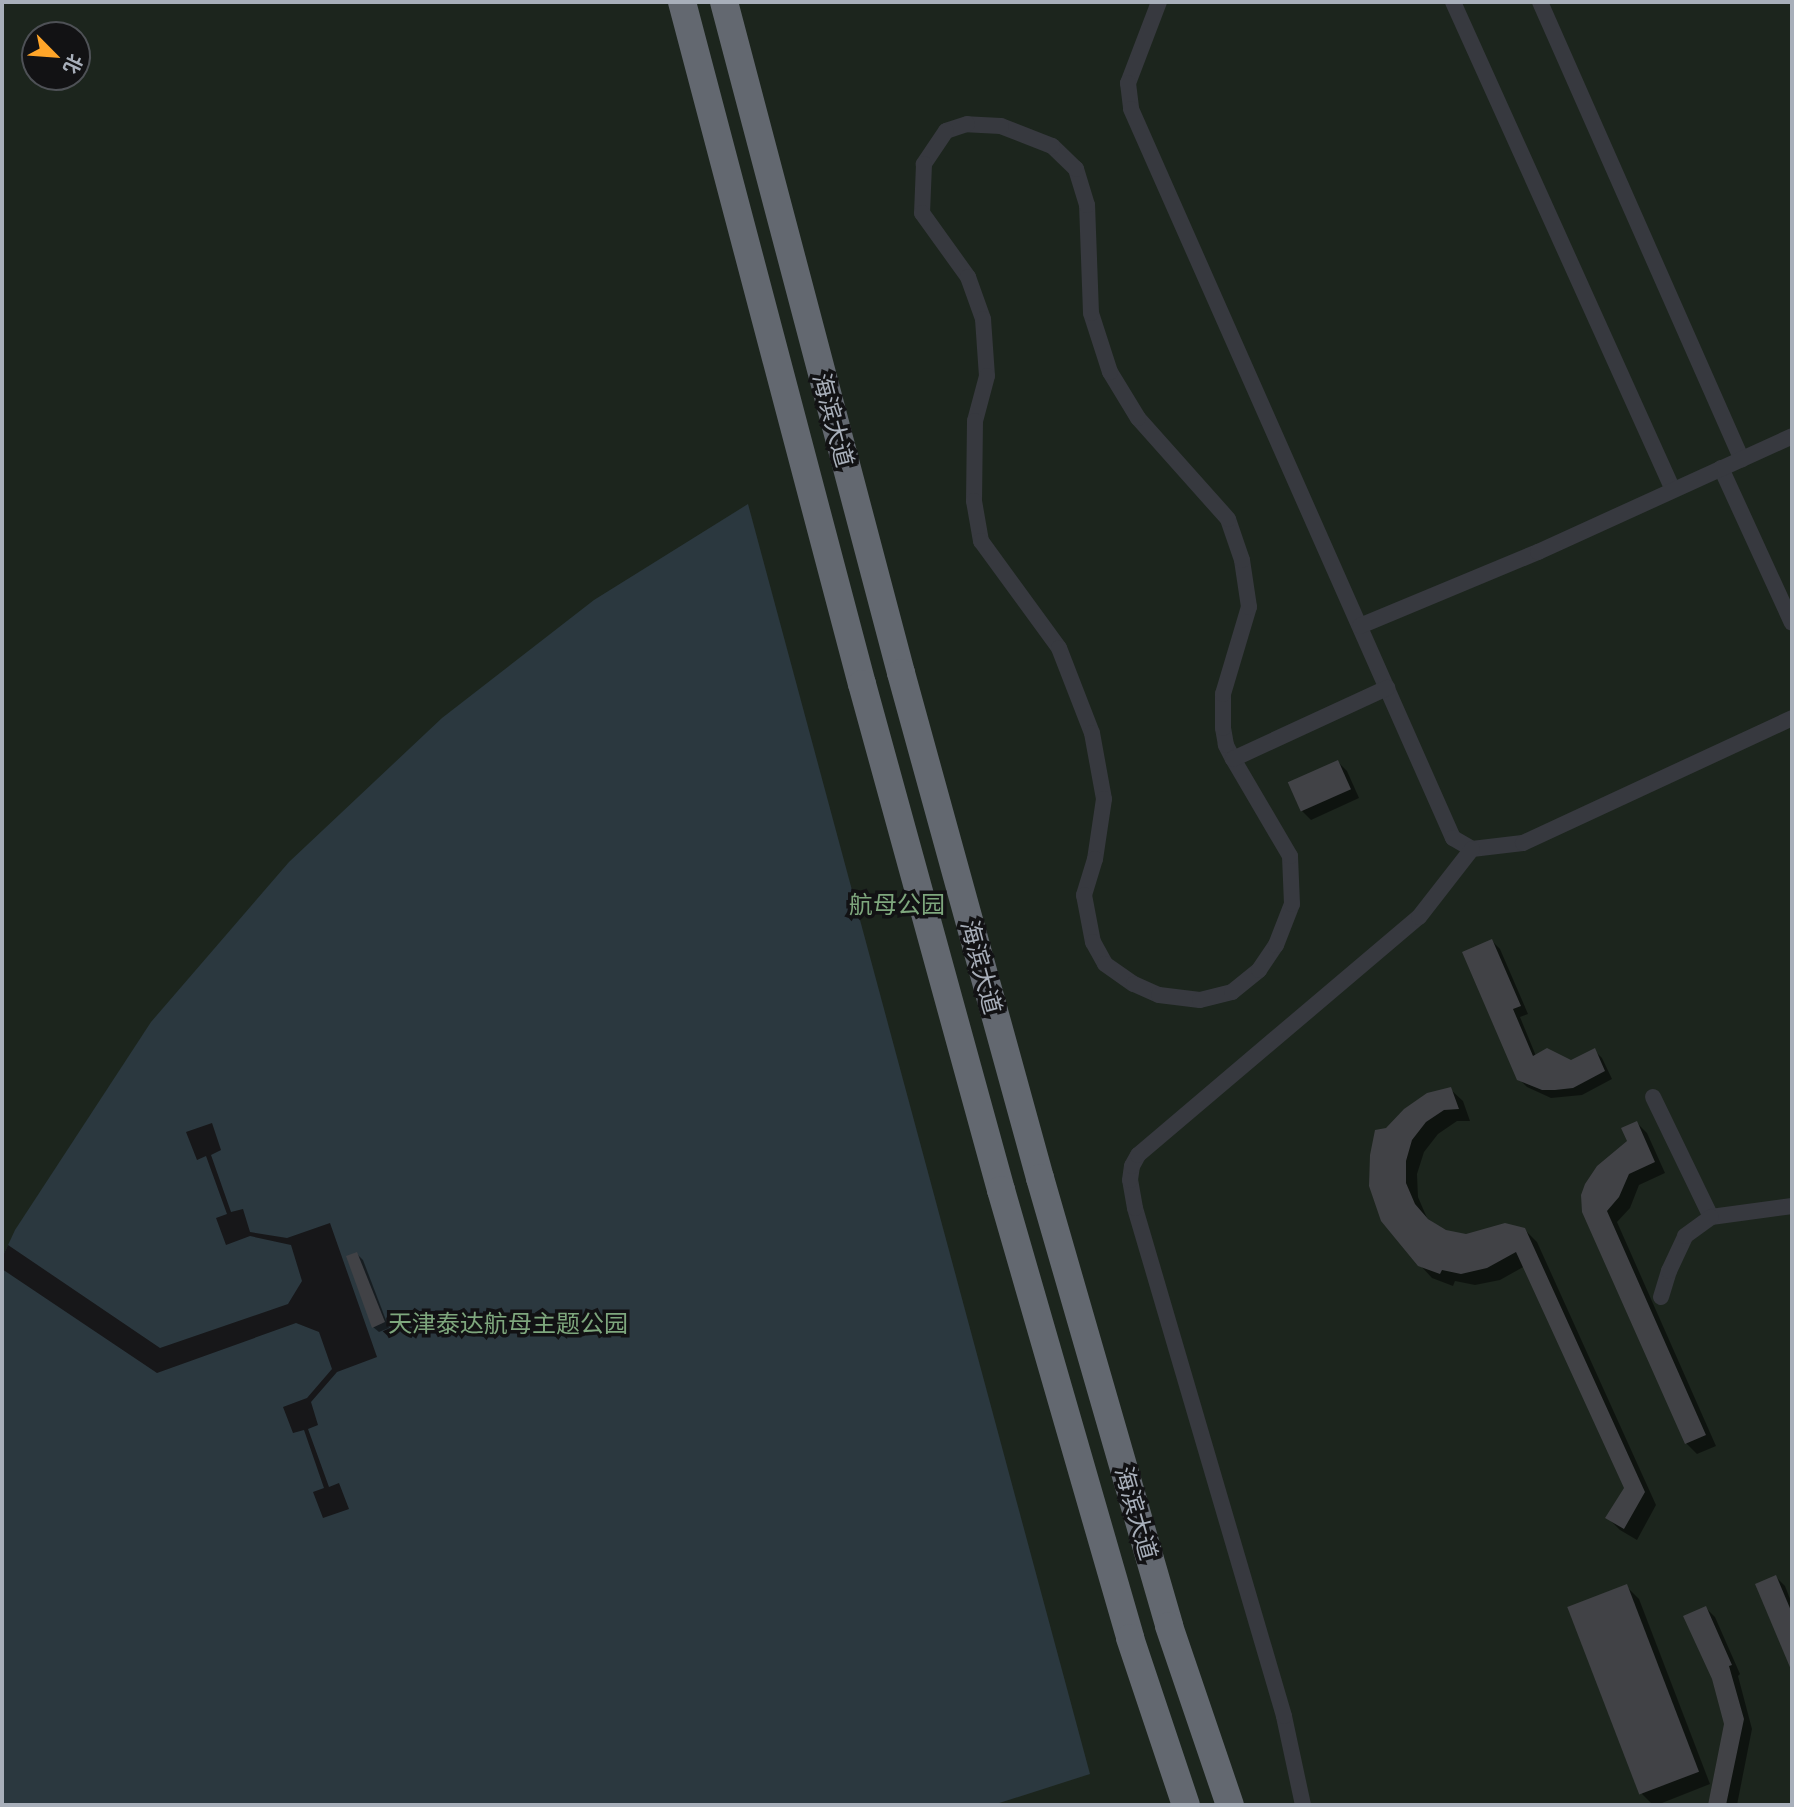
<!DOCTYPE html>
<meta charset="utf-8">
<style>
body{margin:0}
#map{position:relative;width:1794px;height:1807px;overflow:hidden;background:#171719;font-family:Commissioner,"Noto Sans SC",sans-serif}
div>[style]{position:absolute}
.green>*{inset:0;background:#1c251d}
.water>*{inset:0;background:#2b383f}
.pier>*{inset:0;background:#171719}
.shadow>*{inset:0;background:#0007}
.building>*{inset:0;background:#414246;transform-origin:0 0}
.street>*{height:16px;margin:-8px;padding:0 8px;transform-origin:8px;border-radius:8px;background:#37393f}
.highway>*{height:28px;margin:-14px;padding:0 14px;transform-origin:14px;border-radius:14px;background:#636870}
span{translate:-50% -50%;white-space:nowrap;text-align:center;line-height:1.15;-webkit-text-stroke:7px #121214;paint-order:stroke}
.street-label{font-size:24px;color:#a8afba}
.park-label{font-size:24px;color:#7ea77d}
.frame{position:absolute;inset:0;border:4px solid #a8afba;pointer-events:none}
.north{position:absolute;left:21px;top:21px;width:70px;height:70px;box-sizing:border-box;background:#121214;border:2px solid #4e5156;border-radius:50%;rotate:115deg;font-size:19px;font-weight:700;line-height:28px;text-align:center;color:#a8afba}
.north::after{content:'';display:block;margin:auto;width:24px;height:32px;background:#ffa529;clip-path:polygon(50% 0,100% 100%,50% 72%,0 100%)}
</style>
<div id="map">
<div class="green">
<div style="clip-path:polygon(evenodd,2px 2px,1792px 2px,1792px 1805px,2px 1805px,2px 2px,35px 35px,77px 35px,77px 77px,35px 77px,35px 35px)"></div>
</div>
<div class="water">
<div style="clip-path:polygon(748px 504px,1090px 1774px,993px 1805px,2px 1805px,2px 1258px,15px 1230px,151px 1022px,289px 862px,442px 718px,594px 600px)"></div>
</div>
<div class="pier">
<div style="clip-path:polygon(212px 1123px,221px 1150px,211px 1155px,231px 1212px,243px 1209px,250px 1232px,287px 1238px,330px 1223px,377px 1357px,337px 1372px,311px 1402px,318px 1425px,308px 1429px,329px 1487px,339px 1483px,349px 1509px,323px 1518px,313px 1492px,324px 1488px,304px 1430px,293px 1433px,283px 1407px,307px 1398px,332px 1369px,319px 1332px,296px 1323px,157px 1373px,2px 1269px,2px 1258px,8px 1245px,160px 1348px,288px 1304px,302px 1281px,291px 1245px,250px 1236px,226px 1245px,216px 1218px,227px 1214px,206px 1156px,197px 1160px,186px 1132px)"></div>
</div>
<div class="shadow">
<div style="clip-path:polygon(1338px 762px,1347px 771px,1359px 798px,1311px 820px,1302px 811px)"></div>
<div style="clip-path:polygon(1492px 941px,1500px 949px,1528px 1014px,1520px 1017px,1536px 1056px,1571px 1062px,1594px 1050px,1602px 1058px,1612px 1079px,1582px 1095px,1551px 1098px,1527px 1087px,1519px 1079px)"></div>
<div style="clip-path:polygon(1450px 1089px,1463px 1101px,1470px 1121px,1457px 1121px,1438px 1134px,1424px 1152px,1417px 1174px,1418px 1197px,1427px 1218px,1445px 1231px,1466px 1236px,1524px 1229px,1537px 1242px,1656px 1505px,1637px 1540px,1620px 1530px,1607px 1517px,1626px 1488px,1525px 1266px,1500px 1280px,1475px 1285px,1455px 1281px,1453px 1286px,1432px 1278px,1419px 1264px,1387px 1130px)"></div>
<div style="clip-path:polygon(1637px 1123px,1647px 1133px,1665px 1173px,1639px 1185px,1630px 1208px,1617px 1222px,1716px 1446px,1697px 1454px,1686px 1443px,1583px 1212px,1629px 1142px)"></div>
<div style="clip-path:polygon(357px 1254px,363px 1260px,389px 1328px,379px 1332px,373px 1327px)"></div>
<div style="clip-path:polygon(1776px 1577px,1785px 1586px,1792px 1604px,1792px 1668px,1757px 1585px)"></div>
<div style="clip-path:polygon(1626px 1586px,1639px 1599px,1710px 1784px,1657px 1805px,1653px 1805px,1642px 1794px)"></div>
<div style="clip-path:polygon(1706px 1608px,1715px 1617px,1740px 1674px,1738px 1676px,1752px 1729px,1737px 1805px,1709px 1805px,1726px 1724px)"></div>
</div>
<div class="building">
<div style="left:1338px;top:760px;width:32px;height:55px;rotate:66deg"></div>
<div style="clip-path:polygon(1492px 939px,1521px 1006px,1513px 1009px,1533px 1056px,1547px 1048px,1571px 1060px,1595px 1048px,1605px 1071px,1573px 1088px,1555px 1090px,1542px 1090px,1517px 1080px,1462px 952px)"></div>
<div style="clip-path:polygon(1451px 1087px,1459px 1109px,1444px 1110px,1426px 1122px,1412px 1140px,1406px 1161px,1406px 1183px,1415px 1204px,1428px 1219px,1446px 1230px,1466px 1234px,1505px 1223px,1525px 1228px,1645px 1492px,1624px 1529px,1605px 1518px,1624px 1488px,1516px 1252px,1487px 1268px,1461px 1274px,1442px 1270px,1440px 1274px,1418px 1266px,1381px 1221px,1369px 1186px,1370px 1155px,1375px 1130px,1386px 1128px,1404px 1109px,1427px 1093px)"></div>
<div style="clip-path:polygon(1637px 1121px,1655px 1162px,1629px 1174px,1619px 1197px,1607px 1211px,1706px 1435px,1685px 1444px,1582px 1212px,1581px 1195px,1585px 1184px,1597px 1166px,1627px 1141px,1621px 1128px)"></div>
<div style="clip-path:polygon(357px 1252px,385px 1322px,372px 1328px,346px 1256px)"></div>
<div style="clip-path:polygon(1776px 1575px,1792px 1613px,1792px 1672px,1755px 1584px)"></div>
<div style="left:1627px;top:1584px;width:201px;height:64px;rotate:69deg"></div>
<div style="clip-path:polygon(1706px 1606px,1732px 1665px,1729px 1666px,1744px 1719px,1726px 1805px,1708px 1805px,1724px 1724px,1712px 1679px,1683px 1616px)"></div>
</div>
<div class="street">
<div style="left:1159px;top:2px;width:87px;rotate:110.9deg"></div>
<div style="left:1128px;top:83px;width:26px;rotate:83deg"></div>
<div style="left:1131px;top:109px;width:797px;rotate:66.17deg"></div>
<div style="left:1453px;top:838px;width:22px;rotate:30deg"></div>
<div style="left:1472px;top:849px;width:51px;rotate:-6.7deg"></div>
<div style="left:1523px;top:843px;width:297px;rotate:-24.9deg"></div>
<div style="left:1453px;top:2px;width:535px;rotate:65.73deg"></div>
<div style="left:1540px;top:2px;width:500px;rotate:66.2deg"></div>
<div style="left:1721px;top:468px;width:170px;rotate:65.4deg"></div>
<div style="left:1360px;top:626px;width:193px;rotate:-22.6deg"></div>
<div style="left:1538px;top:552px;width:279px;rotate:-24.5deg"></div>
<div style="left:1233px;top:759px;width:16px;rotate:-117deg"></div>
<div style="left:1226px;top:745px;width:17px;rotate:-100deg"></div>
<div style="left:1223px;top:728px;width:34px;rotate:-90deg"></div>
<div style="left:1223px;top:694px;width:91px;rotate:-73.4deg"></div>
<div style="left:1249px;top:607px;width:48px;rotate:-98.5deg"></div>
<div style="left:1242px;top:560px;width:43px;rotate:-108.9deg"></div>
<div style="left:1228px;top:519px;width:135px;rotate:-131.7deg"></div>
<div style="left:1138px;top:418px;width:54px;rotate:-121.3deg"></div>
<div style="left:1110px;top:372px;width:62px;rotate:-107.9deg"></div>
<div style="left:1091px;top:313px;width:108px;rotate:-92.1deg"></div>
<div style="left:1087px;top:205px;width:38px;rotate:-107deg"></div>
<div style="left:1076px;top:169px;width:33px;rotate:-136deg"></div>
<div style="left:1052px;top:146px;width:55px;rotate:-158.6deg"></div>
<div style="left:1001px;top:126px;width:34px;rotate:-177deg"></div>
<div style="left:967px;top:124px;width:22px;rotate:162deg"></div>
<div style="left:946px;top:131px;width:40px;rotate:124deg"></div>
<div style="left:924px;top:164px;width:49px;rotate:92.3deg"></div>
<div style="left:922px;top:213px;width:79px;rotate:54.3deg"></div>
<div style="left:968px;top:277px;width:45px;rotate:70.3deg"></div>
<div style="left:983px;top:319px;width:57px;rotate:86deg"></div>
<div style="left:987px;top:376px;width:47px;rotate:104.9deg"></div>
<div style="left:975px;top:421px;width:80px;rotate:90.7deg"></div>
<div style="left:974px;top:501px;width:41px;rotate:80.1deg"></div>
<div style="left:981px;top:541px;width:132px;rotate:53.9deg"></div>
<div style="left:1059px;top:648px;width:91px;rotate:68.8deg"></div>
<div style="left:1092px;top:733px;width:67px;rotate:79.7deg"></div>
<div style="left:1104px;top:799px;width:61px;rotate:98.5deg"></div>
<div style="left:1095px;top:859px;width:38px;rotate:107deg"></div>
<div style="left:1084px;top:895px;width:48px;rotate:79.2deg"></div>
<div style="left:1093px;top:942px;width:25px;rotate:61deg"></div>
<div style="left:1105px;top:964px;width:35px;rotate:35deg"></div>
<div style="left:1134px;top:984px;width:27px;rotate:24deg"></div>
<div style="left:1159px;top:995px;width:41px;rotate:7deg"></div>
<div style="left:1200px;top:1000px;width:33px;rotate:-14deg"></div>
<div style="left:1232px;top:992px;width:35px;rotate:-39deg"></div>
<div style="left:1259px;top:970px;width:30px;rotate:-56deg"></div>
<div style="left:1276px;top:945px;width:44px;rotate:-68.7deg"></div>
<div style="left:1292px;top:904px;width:48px;rotate:-92.4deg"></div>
<div style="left:1290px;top:856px;width:113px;rotate:-120.4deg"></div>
<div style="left:1233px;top:759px;width:170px;rotate:-24.8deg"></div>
<div style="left:1653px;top:1097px;width:133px;rotate:64.2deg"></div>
<div style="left:1711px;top:1217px;width:82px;rotate:-7.7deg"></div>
<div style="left:1661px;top:1297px;width:27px;rotate:-73deg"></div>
<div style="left:1669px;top:1271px;width:38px;rotate:-65deg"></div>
<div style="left:1685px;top:1236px;width:32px;rotate:-36deg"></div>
<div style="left:1303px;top:1805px;width:91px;rotate:-102.1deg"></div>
<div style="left:1284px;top:1716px;width:529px;rotate:-106.35deg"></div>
<div style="left:1135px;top:1208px;width:28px;rotate:-100deg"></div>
<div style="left:1130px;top:1180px;width:14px;rotate:-82deg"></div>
<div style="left:1132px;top:1166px;width:13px;rotate:-61deg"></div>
<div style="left:1138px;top:1155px;width:368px;rotate:-40.3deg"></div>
<div style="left:1419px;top:917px;width:86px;rotate:-52.1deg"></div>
</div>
<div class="highway">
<div style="left:682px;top:2px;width:705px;rotate:75.22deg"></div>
<div style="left:862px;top:684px;width:525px;rotate:74.64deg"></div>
<div style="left:1001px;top:1190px;width:466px;rotate:73.9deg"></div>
<div style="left:1130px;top:1638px;width:176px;rotate:71.5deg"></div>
<div style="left:724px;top:2px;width:694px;rotate:75.22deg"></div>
<div style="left:901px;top:673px;width:524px;rotate:74.61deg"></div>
<div style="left:1040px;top:1178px;width:466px;rotate:73.9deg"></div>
<div style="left:1169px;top:1626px;width:189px;rotate:71.2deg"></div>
</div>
<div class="street-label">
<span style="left:834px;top:420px;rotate:75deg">海滨大道</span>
<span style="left:982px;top:967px;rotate:75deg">海滨大道</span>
<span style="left:1137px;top:1513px;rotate:74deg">海滨大道</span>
</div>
<div class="park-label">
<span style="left:897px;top:904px">航母公园</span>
<span style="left:508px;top:1323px">天津泰达航母主题公园</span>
</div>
<div class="frame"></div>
<div class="north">北</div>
</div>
